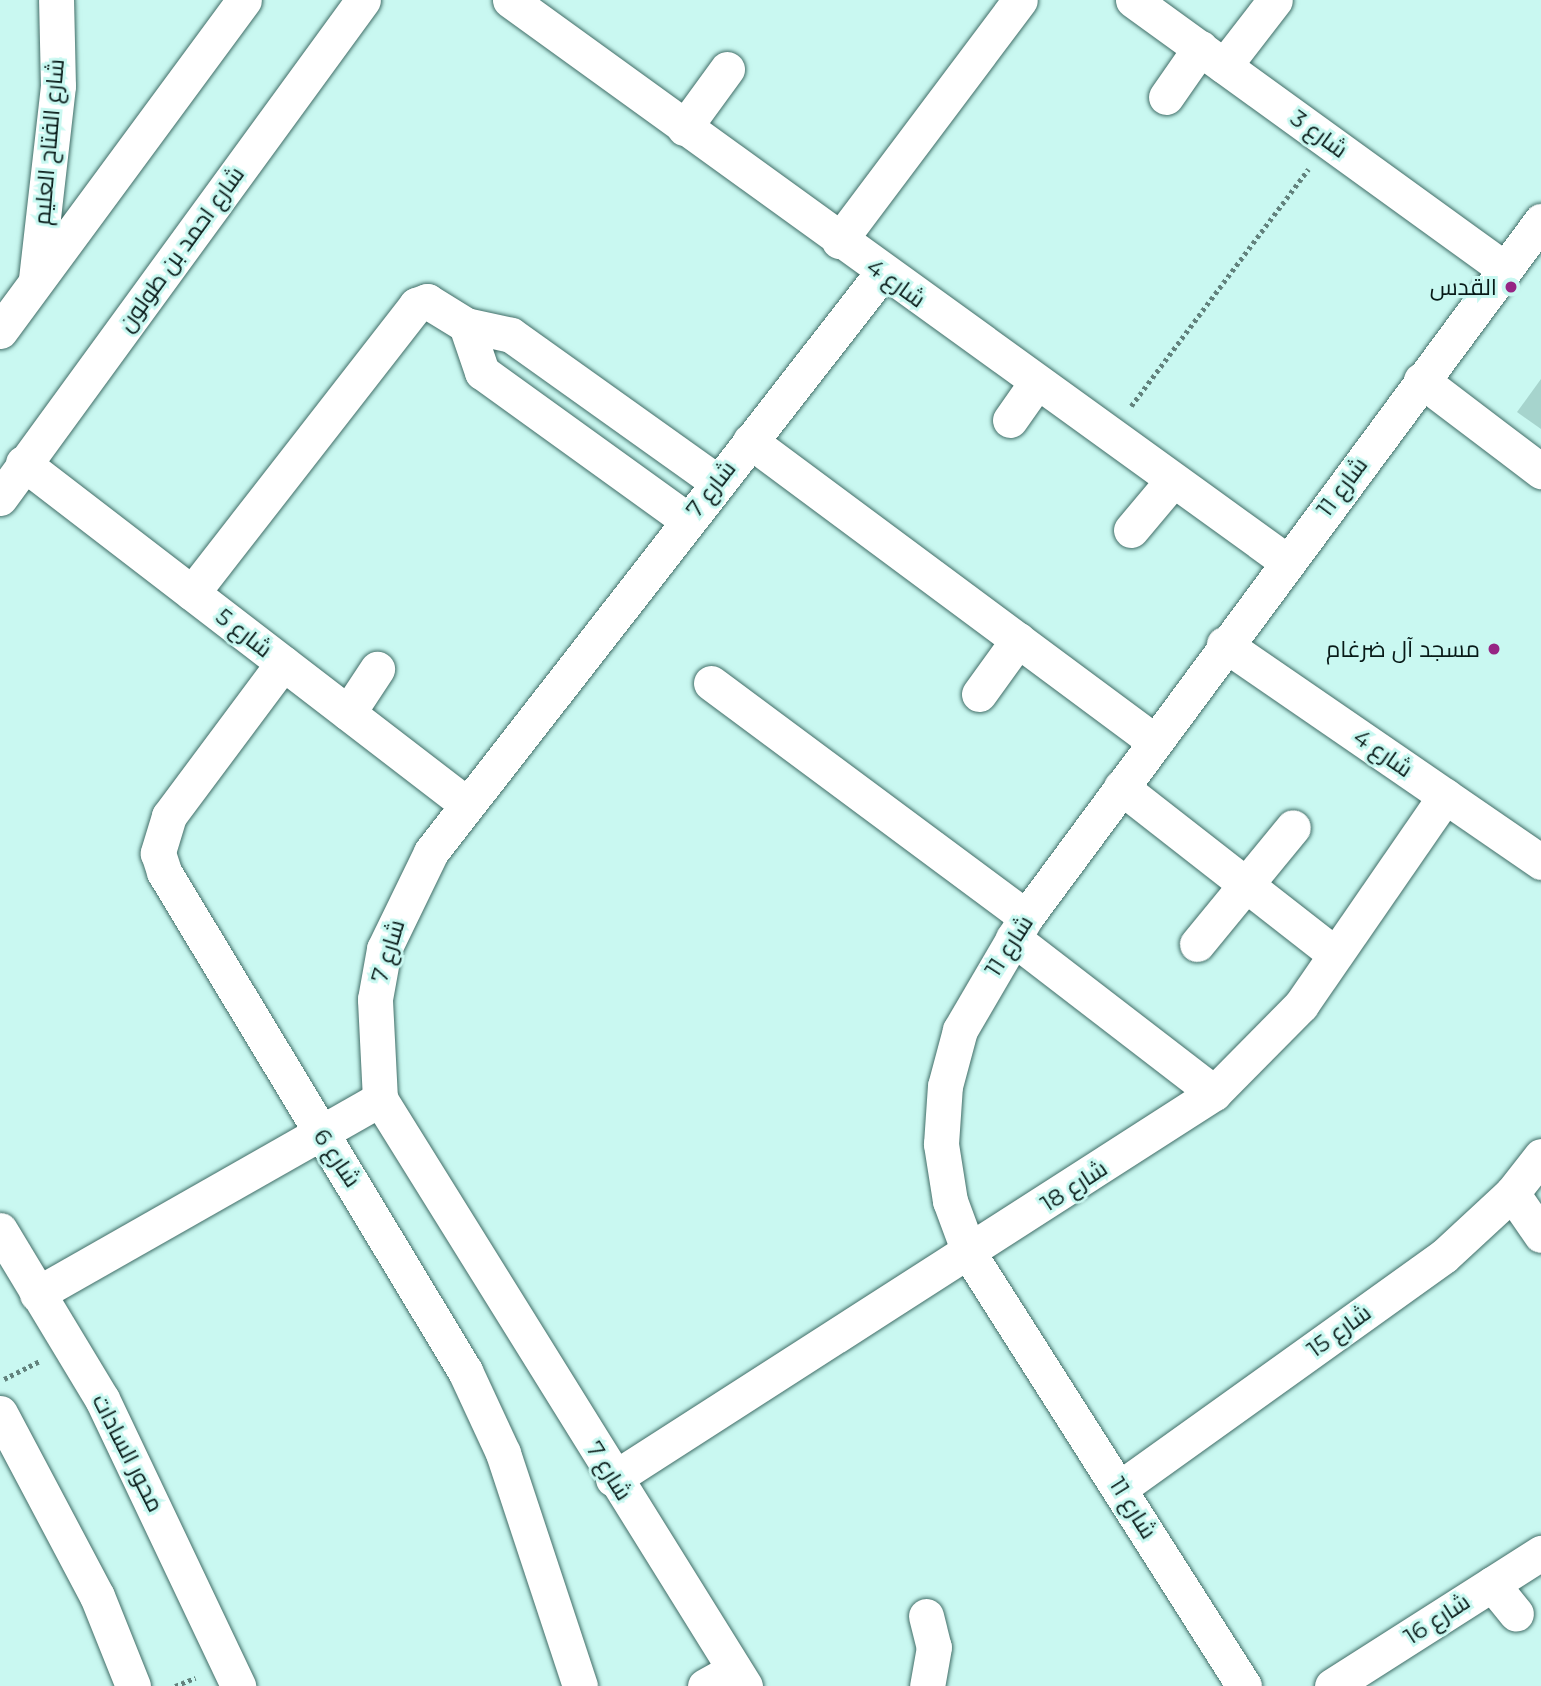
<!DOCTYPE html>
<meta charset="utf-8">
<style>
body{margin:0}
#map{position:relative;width:1541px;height:1686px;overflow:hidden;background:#c9f8f1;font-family:Montserrat,Cairo,sans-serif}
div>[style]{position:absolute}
.building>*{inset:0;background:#a6d4cd}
.path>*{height:4.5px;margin-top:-2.25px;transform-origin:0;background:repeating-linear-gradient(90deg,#62827d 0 3.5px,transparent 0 7px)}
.roads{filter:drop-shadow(0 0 2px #416d67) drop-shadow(0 0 2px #416d67)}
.minor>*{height:35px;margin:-17.5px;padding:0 17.5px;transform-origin:17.5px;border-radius:17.5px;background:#fff}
.dots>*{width:19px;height:19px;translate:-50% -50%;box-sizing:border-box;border:4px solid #c9f8f1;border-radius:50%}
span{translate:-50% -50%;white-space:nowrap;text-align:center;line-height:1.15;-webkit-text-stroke:6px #c9f8f1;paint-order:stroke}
.street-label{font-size:23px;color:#081a18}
.poi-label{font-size:23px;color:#081a18}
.right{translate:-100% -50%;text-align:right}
</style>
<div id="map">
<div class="building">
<div style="clip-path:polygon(1541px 379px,1541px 429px,1517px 412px)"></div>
</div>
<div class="path">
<div style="left:1131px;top:406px;width:296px;rotate:-53.2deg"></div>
<div style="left:4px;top:1379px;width:40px;rotate:-26.6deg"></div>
<div style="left:175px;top:1686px;width:22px;rotate:-22deg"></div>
</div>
<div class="roads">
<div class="minor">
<div style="left:510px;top:0;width:958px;rotate:35.86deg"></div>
<div style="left:1133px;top:0;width:459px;rotate:35.9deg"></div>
<div style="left:1224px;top:66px;width:83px;rotate:-52.3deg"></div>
<div style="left:1166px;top:97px;width:60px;rotate:-55.2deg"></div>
<div style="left:684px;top:128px;width:73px;rotate:-53.9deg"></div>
<div style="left:839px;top:241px;width:301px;rotate:-53.1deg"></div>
<div style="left:36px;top:279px;width:194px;rotate:-83.5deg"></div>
<div style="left:58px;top:86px;width:86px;rotate:-91.3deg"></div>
<div style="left:466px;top:325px;width:50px;rotate:71.2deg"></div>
<div style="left:482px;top:372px;width:253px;rotate:35.8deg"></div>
<div style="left:0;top:331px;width:411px;rotate:-53.6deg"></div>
<div style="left:1421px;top:380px;width:151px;rotate:37.2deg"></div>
<div style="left:1010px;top:420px;width:45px;rotate:-54.9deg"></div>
<div style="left:750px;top:441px;width:503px;rotate:36.6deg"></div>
<div style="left:23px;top:463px;width:558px;rotate:37.57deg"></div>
<div style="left:0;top:498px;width:616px;rotate:-53.91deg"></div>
<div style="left:1131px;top:530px;width:65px;rotate:-50deg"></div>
<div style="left:192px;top:593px;width:365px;rotate:-52.1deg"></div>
<div style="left:416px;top:305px;width:12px;rotate:-20deg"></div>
<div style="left:427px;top:301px;width:46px;rotate:31.6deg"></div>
<div style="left:466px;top:325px;width:46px;rotate:12.5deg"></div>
<div style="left:511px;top:335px;width:253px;rotate:35.5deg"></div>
<div style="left:1224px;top:644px;width:385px;rotate:34.5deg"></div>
<div style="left:283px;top:663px;width:191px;rotate:126.7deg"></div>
<div style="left:169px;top:816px;width:39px;rotate:107deg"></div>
<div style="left:158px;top:853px;width:20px;rotate:72deg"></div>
<div style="left:164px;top:872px;width:583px;rotate:58.9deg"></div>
<div style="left:465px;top:1371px;width:90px;rotate:65.1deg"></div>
<div style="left:503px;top:1453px;width:245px;rotate:71.7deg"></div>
<div style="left:711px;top:683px;width:392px;rotate:36.6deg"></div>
<div style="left:979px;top:694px;width:67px;rotate:-54.2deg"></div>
<div style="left:348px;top:713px;width:53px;rotate:-56.6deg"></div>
<div style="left:1121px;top:787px;width:271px;rotate:38deg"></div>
<div style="left:1013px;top:938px;width:254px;rotate:37.6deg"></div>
<div style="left:1197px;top:944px;width:151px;rotate:-50.6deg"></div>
<div style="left:1512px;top:1193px;width:51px;rotate:55.4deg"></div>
<div style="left:0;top:1230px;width:197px;rotate:58.9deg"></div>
<div style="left:102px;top:1399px;width:318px;rotate:64.6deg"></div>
<div style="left:37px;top:1294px;width:395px;rotate:-29.6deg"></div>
<div style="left:0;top:1413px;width:207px;rotate:62.1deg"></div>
<div style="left:97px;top:1596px;width:97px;rotate:68.2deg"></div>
<div style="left:613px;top:1479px;width:714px;rotate:-32.71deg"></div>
<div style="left:1214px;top:1093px;width:124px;rotate:-45.3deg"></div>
<div style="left:1301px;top:1005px;width:254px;rotate:-55.4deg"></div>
<div style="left:1120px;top:1488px;width:398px;rotate:-35.6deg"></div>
<div style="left:1444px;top:1256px;width:93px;rotate:-42.8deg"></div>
<div style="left:1512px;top:1193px;width:47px;rotate:-51.9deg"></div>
<div style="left:1492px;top:1584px;width:38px;rotate:51deg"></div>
<div style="left:926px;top:1616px;width:32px;rotate:76deg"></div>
<div style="left:934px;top:1647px;width:40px;rotate:100deg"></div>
<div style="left:705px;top:1686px;width:33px;rotate:-29deg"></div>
<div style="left:745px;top:1686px;width:691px;rotate:-121.87deg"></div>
<div style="left:380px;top:1099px;width:100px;rotate:-92.9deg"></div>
<div style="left:375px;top:999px;width:51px;rotate:-79.8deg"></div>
<div style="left:384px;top:949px;width:108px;rotate:-64.1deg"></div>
<div style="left:431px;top:852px;width:734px;rotate:-52.08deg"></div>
<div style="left:1244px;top:1686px;width:511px;rotate:-122.45deg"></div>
<div style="left:970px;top:1255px;width:58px;rotate:-110.3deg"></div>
<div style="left:950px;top:1201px;width:58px;rotate:-99deg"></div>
<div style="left:941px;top:1144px;width:58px;rotate:-86.1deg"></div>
<div style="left:945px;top:1086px;width:58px;rotate:-75deg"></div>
<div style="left:960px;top:1030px;width:131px;rotate:-59.7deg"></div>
<div style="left:1026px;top:917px;width:866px;rotate:-53.5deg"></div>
<div style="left:1332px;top:1686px;width:248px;rotate:-32.5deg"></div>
</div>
</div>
<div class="dots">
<div style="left:1511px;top:287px;background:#962584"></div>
<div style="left:1494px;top:649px;background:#962584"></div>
</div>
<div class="street-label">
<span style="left:1319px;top:134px;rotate:36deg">شارع 3</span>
<span style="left:49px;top:142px;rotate:-85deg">شارع الفتاح العليم</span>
<span style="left:181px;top:249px;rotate:-54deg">شارع احمد بن طولون</span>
<span style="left:896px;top:283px;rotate:36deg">شارع 4</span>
<span style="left:1342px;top:487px;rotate:-53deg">شارع 11</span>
<span style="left:711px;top:489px;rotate:-52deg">شارع 7</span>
<span style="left:244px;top:633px;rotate:38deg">شارع 5</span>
<span style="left:1383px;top:753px;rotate:35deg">شارع 4</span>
<span style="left:1009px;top:946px;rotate:-57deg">شارع 11</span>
<span style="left:388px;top:951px;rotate:-73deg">شارع 7</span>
<span style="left:337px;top:1158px;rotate:56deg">شارع 6</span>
<span style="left:1074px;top:1186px;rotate:-33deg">شارع 18</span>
<span style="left:1339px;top:1331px;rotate:-36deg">شارع 15</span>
<span style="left:128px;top:1453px;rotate:63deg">محور السادات</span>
<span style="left:609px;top:1471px;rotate:58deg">شارع 7</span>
<span style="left:1133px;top:1508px;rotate:58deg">شارع 11</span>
<span style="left:1437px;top:1619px;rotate:-33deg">شارع 16</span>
</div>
<div class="poi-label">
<span class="right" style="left:1497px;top:287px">القدس</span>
<span class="right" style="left:1480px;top:649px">مسجد آل ضرغام</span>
</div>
</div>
